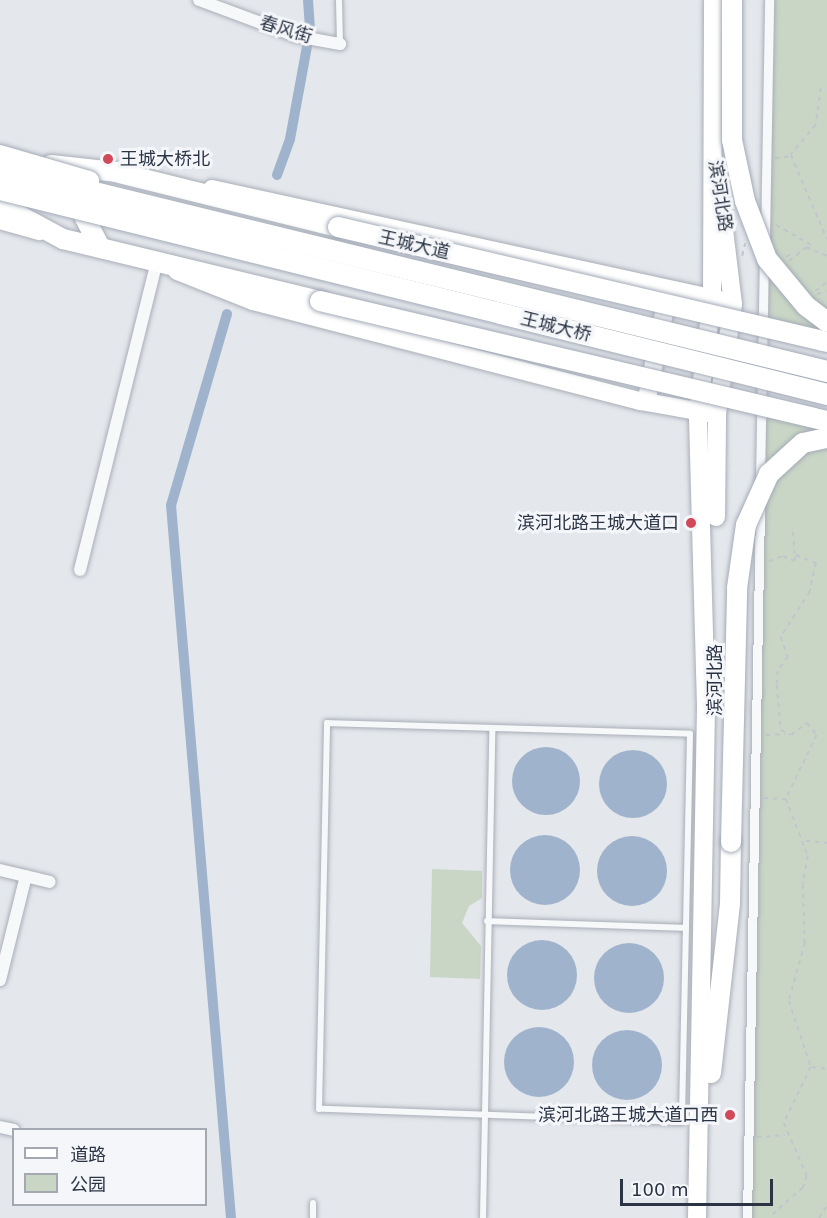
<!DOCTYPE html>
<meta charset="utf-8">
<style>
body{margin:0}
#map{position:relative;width:827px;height:1218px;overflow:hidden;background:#e4e7ec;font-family:"DejaVu Sans","Noto Sans SC",sans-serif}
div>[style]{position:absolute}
.green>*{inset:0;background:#c9d6c5;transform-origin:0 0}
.water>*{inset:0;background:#9fb4cc}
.round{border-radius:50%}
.canal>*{height:10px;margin:-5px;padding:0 5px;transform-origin:5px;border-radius:5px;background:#9fb4cc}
.path>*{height:1.5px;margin-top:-0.75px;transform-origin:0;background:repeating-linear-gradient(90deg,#c2c5cb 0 4.5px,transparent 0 9px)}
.roads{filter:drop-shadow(0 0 2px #a9aeb7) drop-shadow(0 0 2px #a9aeb7)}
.service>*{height:6px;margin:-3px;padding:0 3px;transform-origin:3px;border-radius:3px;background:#f7f8fa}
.pedestrian>*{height:9px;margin:-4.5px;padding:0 4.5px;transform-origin:4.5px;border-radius:4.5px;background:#f7f8fa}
.minor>*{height:12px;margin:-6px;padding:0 6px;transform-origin:6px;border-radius:6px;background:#f7f8fa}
.secondary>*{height:18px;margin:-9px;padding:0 9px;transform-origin:9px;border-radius:9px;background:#fff}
.primary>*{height:20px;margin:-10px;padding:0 10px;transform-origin:10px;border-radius:10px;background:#fff}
.bridges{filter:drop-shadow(0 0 2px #a3abb8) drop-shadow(0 0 2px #a3abb8)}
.primary-bridge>*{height:20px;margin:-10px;padding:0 10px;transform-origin:10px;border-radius:10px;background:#fff}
.trunk-bridge>*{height:21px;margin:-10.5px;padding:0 10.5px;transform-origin:10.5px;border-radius:10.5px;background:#fff}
.dots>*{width:16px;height:16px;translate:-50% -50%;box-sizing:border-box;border:3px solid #f4f6f9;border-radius:50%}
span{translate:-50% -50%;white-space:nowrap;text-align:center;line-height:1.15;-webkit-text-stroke:6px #f4f6f9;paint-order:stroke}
.street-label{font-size:18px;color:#2b3445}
.poi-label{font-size:18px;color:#2b3445}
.left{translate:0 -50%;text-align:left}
.right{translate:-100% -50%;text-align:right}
.legend{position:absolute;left:12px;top:1128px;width:195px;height:78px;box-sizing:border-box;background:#f4f6f9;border:2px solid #a4a8b1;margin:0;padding:8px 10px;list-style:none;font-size:18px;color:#2b3445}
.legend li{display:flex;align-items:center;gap:12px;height:30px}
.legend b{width:30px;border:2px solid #a4a8b1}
.scale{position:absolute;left:620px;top:1179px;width:153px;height:27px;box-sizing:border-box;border:3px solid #2b3445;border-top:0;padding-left:8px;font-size:18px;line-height:21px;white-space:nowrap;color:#2b3445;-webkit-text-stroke:4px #f4f6f9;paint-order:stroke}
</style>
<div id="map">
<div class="green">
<div style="left:769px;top:0;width:58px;height:339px"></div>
<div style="clip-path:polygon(762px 395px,827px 412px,827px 1218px,747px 1218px)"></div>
<div style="clip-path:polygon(432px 869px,482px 871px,482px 898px,469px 906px,462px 923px,481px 946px,480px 979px,430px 977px)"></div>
</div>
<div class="water">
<div class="round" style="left:512px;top:747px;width:68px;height:68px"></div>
<div class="round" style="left:599px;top:750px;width:68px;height:68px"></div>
<div class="round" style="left:510px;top:835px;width:70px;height:70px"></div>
<div class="round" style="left:597px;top:836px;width:70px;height:70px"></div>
<div class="round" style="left:507px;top:940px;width:70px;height:70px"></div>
<div class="round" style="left:594px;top:943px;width:70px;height:70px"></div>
<div class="round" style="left:504px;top:1027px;width:70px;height:70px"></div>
<div class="round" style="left:592px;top:1030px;width:70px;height:70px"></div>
</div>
<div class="canal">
<div style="left:308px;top:0;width:29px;rotate:86deg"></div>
<div style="left:277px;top:175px;width:38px;rotate:-70deg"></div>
<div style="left:290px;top:139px;width:95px;rotate:-79.6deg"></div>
<div style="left:227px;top:314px;width:199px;rotate:106.3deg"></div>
<div style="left:171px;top:505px;width:716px;rotate:85.19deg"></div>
</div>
<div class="path">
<div style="left:821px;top:88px;width:37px;rotate:98deg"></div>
<div style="left:816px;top:125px;width:39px;rotate:130deg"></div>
<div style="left:791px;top:155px;width:91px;rotate:66.8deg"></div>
<div style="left:775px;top:158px;width:16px;rotate:-7deg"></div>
<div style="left:776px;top:225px;width:43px;rotate:29.6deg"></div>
<div style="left:742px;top:256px;width:13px;rotate:-77deg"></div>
<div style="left:786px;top:257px;width:9px;rotate:-32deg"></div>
<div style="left:789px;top:261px;width:22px;rotate:-39deg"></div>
<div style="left:806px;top:247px;width:23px;rotate:23deg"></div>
<div style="left:815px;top:291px;width:15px;rotate:-37deg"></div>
<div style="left:817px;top:294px;width:10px;rotate:-17deg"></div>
<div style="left:793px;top:532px;width:22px;rotate:85deg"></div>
<div style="left:769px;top:561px;width:15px;rotate:-20deg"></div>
<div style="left:783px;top:556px;width:12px;rotate:24deg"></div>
<div style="left:794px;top:561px;width:6px;rotate:-72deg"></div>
<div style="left:796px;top:555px;width:22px;rotate:22deg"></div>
<div style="left:816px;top:563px;width:30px;rotate:102deg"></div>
<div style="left:810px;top:592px;width:54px;rotate:122.8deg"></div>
<div style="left:781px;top:637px;width:21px;rotate:71deg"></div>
<div style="left:788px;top:657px;width:17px;rotate:126deg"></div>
<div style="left:778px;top:671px;width:14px;rotate:94deg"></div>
<div style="left:777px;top:685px;width:45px;rotate:84.9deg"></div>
<div style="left:781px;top:730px;width:11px;rotate:27deg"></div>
<div style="left:791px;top:735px;width:20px;rotate:-37deg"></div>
<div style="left:807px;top:723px;width:16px;rotate:50deg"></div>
<div style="left:817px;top:735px;width:71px;rotate:115.8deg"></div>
<div style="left:786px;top:799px;width:61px;rotate:68.9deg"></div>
<div style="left:808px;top:856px;width:29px;rotate:100deg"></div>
<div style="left:803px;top:885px;width:58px;rotate:88deg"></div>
<div style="left:805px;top:943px;width:60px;rotate:105.4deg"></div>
<div style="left:789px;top:1001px;width:70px;rotate:71.6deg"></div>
<div style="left:811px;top:1067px;width:62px;rotate:115.7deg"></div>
<div style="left:784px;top:1123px;width:58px;rotate:66.5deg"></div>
<div style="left:807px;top:1176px;width:13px;rotate:108deg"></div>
<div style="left:803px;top:1188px;width:45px;rotate:138.6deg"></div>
<div style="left:766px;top:735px;width:19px;rotate:-3deg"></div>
<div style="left:764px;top:798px;width:22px;rotate:3deg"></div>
<div style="left:806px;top:841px;width:21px;rotate:5deg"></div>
<div style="left:812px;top:1067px;width:15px;rotate:8deg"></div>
<div style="left:757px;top:1137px;width:28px;rotate:-4deg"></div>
<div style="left:819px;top:1218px;width:15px;rotate:-58deg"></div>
</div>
<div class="roads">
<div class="service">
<div style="left:339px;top:0;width:43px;rotate:88.7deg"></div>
<div style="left:327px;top:723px;width:363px;rotate:1.7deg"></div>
<div style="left:690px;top:734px;width:388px;rotate:91.2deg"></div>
<div style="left:682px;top:1122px;width:363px;rotate:-177.9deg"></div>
<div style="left:319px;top:1109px;width:386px;rotate:-88.8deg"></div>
<div style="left:487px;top:921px;width:199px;rotate:2deg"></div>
<div style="left:313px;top:1218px;width:15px;rotate:-90deg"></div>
<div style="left:483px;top:1218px;width:490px;rotate:-88.9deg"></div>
</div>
<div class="pedestrian">
<div style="left:765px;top:238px;width:238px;rotate:-89deg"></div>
<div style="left:760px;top:481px;width:220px;rotate:-89deg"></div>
<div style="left:747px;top:1218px;width:711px;rotate:-88.95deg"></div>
</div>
<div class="minor">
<div style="left:199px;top:0;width:103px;rotate:20.4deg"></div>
<div style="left:296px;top:36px;width:45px;rotate:10.3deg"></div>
<div style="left:80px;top:570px;width:318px;rotate:-76deg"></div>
<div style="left:0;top:870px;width:51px;rotate:13.5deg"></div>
<div style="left:0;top:980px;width:107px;rotate:-76deg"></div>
<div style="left:0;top:1127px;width:14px;rotate:12deg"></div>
</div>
<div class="secondary">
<div style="left:212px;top:189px;width:524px;rotate:12.34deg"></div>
<div style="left:0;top:220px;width:41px;rotate:15.8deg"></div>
<div style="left:177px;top:271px;width:82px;rotate:21.5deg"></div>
<div style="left:253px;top:301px;width:400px;rotate:14.5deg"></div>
<div style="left:640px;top:401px;width:70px;rotate:9.9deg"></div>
<div style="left:648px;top:393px;width:102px;rotate:-78.7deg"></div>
<div style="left:716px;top:517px;width:103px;rotate:-89.4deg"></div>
<div style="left:717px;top:414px;width:111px;rotate:-81.7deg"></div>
<div style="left:733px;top:304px;width:100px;rotate:-96.9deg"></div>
<div style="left:697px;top:1218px;width:513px;rotate:-88.99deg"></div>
<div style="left:706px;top:705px;width:293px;rotate:-91.6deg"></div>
<div style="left:698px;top:412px;width:115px;rotate:-83deg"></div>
<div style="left:712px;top:298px;width:298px;rotate:-89.8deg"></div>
</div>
<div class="primary">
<div style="left:51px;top:165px;width:64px;rotate:6.2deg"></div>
<div style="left:115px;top:172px;width:230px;rotate:13.9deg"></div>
<div style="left:90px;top:197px;width:22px;rotate:103deg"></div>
<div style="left:85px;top:218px;width:33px;rotate:63deg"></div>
<div style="left:0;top:205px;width:72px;rotate:28.4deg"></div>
<div style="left:63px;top:239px;width:264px;rotate:13.6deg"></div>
<div style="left:711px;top:1073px;width:170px;rotate:-83.6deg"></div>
<div style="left:730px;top:904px;width:62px;rotate:-89.1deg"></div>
</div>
</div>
<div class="bridges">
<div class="primary-bridge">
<div style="left:732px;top:0;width:140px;rotate:90deg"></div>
<div style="left:732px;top:140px;width:62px;rotate:78deg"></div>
<div style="left:745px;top:201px;width:62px;rotate:69.2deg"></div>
<div style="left:767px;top:259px;width:61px;rotate:50.3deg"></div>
<div style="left:806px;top:306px;width:26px;rotate:37deg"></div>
<div style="left:0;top:155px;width:93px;rotate:16.3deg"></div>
<div style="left:338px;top:227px;width:502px;rotate:13.23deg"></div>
<div style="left:320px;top:301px;width:521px;rotate:13.32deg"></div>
<div style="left:731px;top:842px;width:254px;rotate:-88.6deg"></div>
<div style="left:737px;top:588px;width:64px;rotate:-81.9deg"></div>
<div style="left:746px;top:525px;width:56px;rotate:-65.7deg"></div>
<div style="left:769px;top:474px;width:46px;rotate:-42.4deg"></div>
<div style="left:803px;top:443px;width:25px;rotate:-12deg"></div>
</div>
<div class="trunk-bridge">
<div style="left:0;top:169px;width:851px;rotate:13.73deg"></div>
<div style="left:0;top:189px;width:852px;rotate:13.92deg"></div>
</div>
</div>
<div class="dots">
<div style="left:108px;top:159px;background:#d1495b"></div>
<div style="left:691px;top:523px;background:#d1495b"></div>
<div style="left:730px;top:1115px;background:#d1495b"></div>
</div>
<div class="street-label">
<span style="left:286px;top:30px;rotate:17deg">春风街</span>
<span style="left:720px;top:196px;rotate:81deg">滨河北路</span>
<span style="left:414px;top:245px;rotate:13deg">王城大道</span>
<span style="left:556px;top:327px;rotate:14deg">王城大桥</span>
<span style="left:715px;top:680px;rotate:-90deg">滨河北路</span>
</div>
<div class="poi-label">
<span class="left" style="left:120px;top:159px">王城大桥北</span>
<span class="right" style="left:679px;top:523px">滨河北路王城大道口</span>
<span class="right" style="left:718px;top:1115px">滨河北路王城大道口西</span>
</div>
<ul class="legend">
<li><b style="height:8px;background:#fff"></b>道路</li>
<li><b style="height:16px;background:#c9d6c5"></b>公园</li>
</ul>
<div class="scale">100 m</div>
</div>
